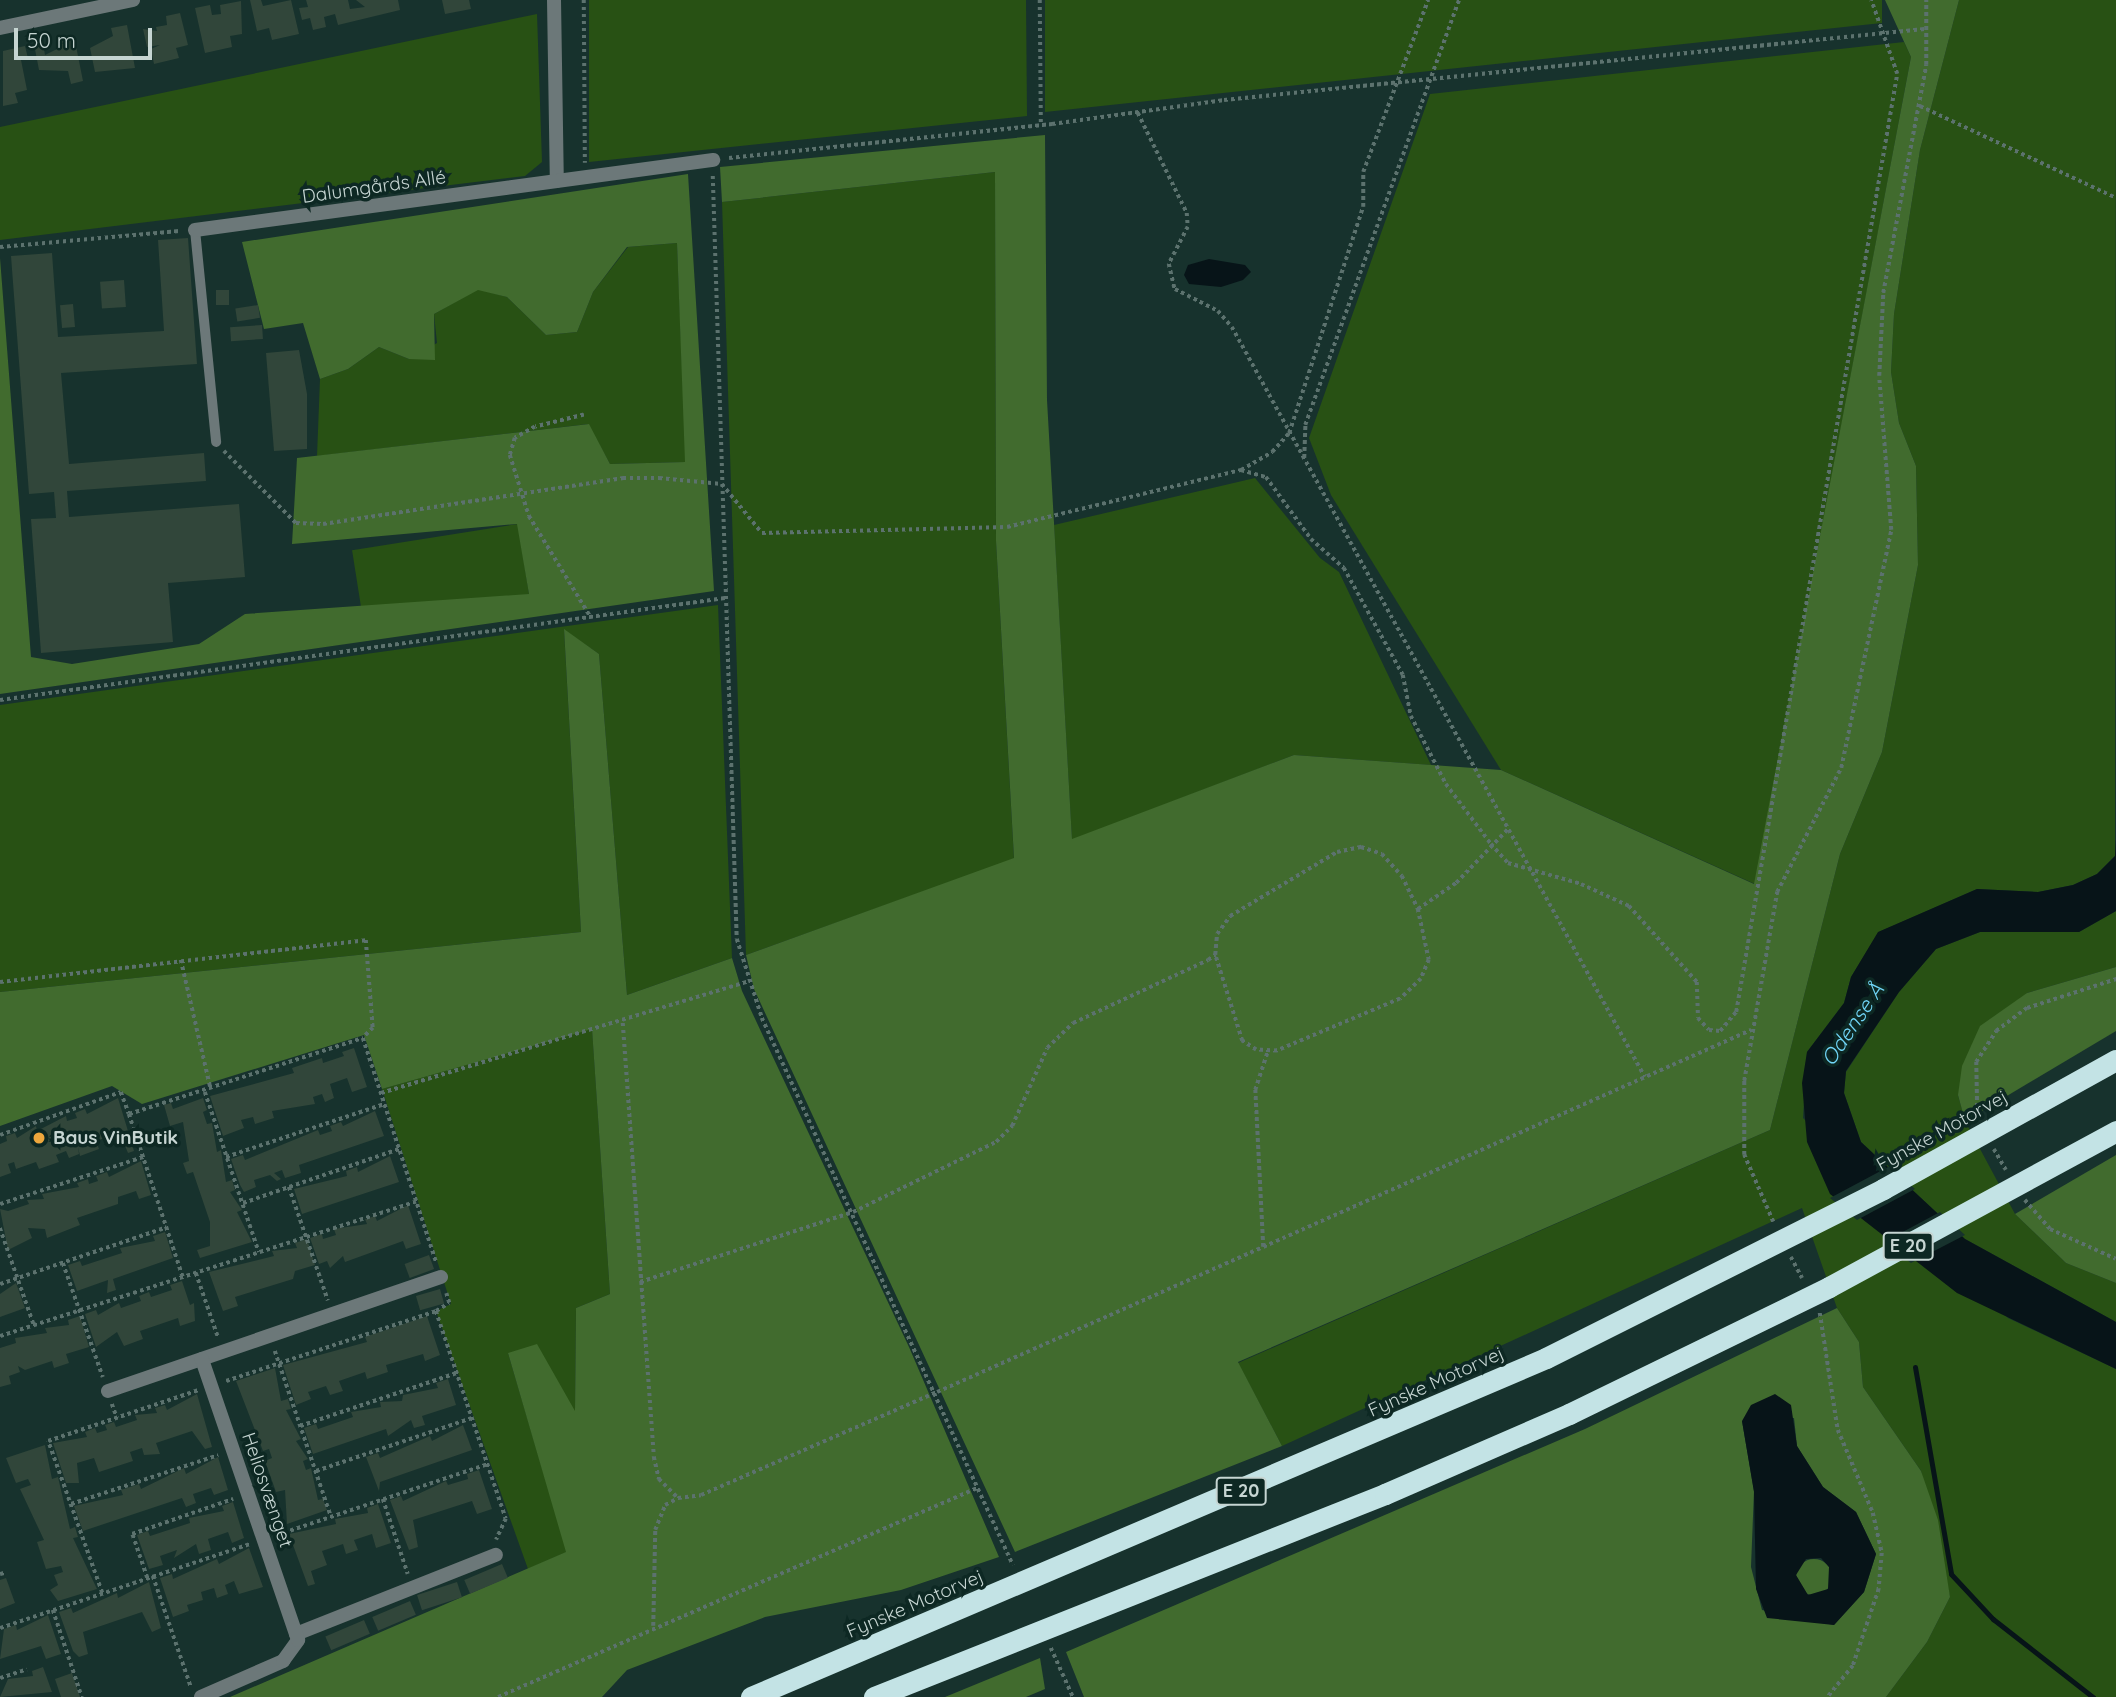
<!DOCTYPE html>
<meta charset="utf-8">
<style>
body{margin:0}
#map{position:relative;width:2116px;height:1697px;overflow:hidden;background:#17322d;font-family:Quicksand,sans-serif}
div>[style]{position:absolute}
.green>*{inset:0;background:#285114;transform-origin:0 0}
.forest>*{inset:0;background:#416b2e}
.round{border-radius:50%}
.water>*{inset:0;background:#071418}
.pier>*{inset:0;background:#17322d}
.stream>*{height:5px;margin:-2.5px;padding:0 2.5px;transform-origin:2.5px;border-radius:2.5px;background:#071418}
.building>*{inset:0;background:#31463a;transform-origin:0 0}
.path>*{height:3.5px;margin-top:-1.75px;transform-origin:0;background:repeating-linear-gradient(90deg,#5c726e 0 3.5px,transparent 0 7px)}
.service>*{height:10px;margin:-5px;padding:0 5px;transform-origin:5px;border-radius:5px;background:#6c7879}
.minor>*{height:14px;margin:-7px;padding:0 7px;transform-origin:7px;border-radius:7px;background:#6c7879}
.motorway>*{height:21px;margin:-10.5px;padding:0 10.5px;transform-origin:10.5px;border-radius:10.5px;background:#c3e3e5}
.dots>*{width:19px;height:19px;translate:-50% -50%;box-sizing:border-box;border:4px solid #0d2823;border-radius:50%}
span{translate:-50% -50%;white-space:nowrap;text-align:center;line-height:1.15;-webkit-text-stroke:7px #0d2823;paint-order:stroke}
.shield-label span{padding:2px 5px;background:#0d2823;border:2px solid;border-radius:5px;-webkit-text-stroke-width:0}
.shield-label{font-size:18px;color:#c6d5d2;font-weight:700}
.street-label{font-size:19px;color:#c6d5d2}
.poi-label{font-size:19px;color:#c6d5d2;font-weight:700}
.left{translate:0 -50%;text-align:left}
.water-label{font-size:21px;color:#71d6f8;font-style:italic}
.scale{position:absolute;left:14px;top:28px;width:138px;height:32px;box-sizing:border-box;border:4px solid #c6d5d2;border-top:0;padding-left:9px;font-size:21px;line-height:24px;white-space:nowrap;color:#c6d5d2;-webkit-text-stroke:5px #0d2823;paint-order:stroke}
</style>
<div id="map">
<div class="green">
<div style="clip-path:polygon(589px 0,1026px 0,1027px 116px,589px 162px)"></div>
<div style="clip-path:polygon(1045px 0,1882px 0,1882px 23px,1045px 112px)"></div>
<div style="clip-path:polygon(1959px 0,2116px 0,2115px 856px,2097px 874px,2073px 885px,2038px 892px,1977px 889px,1879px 932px,1851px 977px,1844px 1003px,1807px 1052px,1803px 1118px,2008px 1318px,2116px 1369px,2116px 1697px,1886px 1697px,1927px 1642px,1950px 1597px,1921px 1471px,1863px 1387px,1859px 1342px,1837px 1308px,1802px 1208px,1282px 1446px,1238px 1363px,1770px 1130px,1840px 854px,1882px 752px,1918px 565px,1916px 466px,1899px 423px,1891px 372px,1894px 314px,1920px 150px)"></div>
<div style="clip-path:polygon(537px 14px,542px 162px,525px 176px,0 240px,0 127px)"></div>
<div style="clip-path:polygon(1904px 42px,1911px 57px,1755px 884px,1501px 770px,1331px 495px,1309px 438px,1430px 94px)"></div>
<div style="clip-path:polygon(995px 172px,996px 541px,1014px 859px,746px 955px,722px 202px)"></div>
<div style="clip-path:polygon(677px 243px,686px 462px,610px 464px,588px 424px,317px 456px,320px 379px,348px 369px,379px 347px,409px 359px,437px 343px,434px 314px,478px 289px,507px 297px,546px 335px,577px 332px,593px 292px,628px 247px)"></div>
<div style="clip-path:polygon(1255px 478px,1320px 558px,1339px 572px,1431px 765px,1294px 755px,1072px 840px,1054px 525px)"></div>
<div style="left:518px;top:524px;width:71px;height:168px;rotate:81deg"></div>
<div style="clip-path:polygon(718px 605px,732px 958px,627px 995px,599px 654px,564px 630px,581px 932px,0 992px,0 705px)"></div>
<div style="clip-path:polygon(2116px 911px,2116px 967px,2027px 993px,1958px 1095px,1965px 1121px,2015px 1214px,2066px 1263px,2116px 1283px,2116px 1322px,1965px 1239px,1861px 1142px,1844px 1093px,1846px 1072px,1899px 992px,1936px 949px,1980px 932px,2079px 932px)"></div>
<div style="clip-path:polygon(592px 1028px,610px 1294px,576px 1308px,575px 1413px,508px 1353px,567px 1552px,528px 1569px,436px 1311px,451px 1304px,382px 1089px)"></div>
</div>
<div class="forest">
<div style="clip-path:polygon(1885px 0,1959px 0,1920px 150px,1894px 314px,1891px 372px,1899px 423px,1916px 466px,1918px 565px,1882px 752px,1840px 854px,1770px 1130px,1238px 1362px,1282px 1446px,1015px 1552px,754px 989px,746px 955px,1014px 858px,996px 541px,995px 172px,722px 202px,720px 167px,1045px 135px,1047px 400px,1072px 839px,1294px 755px,1501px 770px,1754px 884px,1911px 57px)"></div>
<div style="clip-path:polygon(688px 174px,714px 591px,0 694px,0 258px,31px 657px,72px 664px,199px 644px,245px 614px,529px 594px,517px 524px,292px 544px,297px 458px,589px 424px,610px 464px,685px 462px,677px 243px,627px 247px,593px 292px,577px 332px,546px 335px,507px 297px,478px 290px,434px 314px,435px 360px,409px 359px,379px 347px,348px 369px,320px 379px,303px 323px,264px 329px,242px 242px)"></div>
<div style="clip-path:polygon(564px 629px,599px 654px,627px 995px,732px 958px,742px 991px,909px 1347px,999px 1557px,901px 1590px,765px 1617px,627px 1670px,602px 1697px,230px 1697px,566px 1552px,508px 1353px,537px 1344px,575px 1411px,576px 1308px,610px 1294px,592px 1029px,382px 1089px,364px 1035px,142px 1104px,112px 1086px,0 1126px,0 992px,581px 932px)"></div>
<div style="clip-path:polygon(2116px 967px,2116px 1031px,1965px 1121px,1958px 1095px,1962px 1066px,1980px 1026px,2027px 993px)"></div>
<div style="clip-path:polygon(2116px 1155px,2116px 1283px,2066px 1263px,2015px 1214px)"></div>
<div style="clip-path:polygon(evenodd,1837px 1308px,1859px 1342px,1863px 1387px,1921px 1471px,1938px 1520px,1950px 1597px,1927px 1642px,1886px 1697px,1084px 1697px,1066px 1652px,1585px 1429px,1837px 1308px,1794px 1418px,1797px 1446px,1823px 1487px,1856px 1512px,1876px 1554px,1864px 1592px,1834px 1625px,1762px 1610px,1751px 1567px,1754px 1491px,1742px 1421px,1794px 1418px)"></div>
<div class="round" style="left:1796px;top:1559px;width:36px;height:36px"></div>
<div style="clip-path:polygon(1040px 1658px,1045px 1689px,1026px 1697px,945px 1697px)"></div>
</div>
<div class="water">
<div style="clip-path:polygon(1209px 259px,1245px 265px,1251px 272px,1243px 280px,1221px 287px,1189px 284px,1184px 275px,1188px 265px)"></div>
<div style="clip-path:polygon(2116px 839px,2116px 911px,2079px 932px,1980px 932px,1936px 949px,1899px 992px,1846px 1071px,1844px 1093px,1861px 1142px,1965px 1239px,2116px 1322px,2116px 1369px,1957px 1293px,1830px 1194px,1807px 1142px,1802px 1083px,1807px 1052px,1844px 1003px,1851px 977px,1878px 932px,1977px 889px,2038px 892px,2073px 885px,2097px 874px,2115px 856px)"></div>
<div style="clip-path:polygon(evenodd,1775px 1394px,1791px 1405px,1797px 1446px,1823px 1487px,1856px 1512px,1876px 1554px,1864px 1592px,1834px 1625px,1767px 1618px,1756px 1589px,1754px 1492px,1742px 1421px,1751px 1405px,1775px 1394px,1821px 1558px,1829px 1567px,1828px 1589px,1808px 1595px,1796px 1575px,1806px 1559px,1821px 1558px)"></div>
</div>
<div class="pier">
<div style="clip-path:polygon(1890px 1166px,1915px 1189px,1857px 1220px,1830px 1198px)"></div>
<div style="clip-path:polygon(1940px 1212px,1965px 1235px,1911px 1263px,1884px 1242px)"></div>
</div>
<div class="stream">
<div style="left:1915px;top:1367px;width:210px;rotate:80.1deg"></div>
<div style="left:1951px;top:1574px;width:62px;rotate:47deg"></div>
<div style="left:1993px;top:1619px;width:127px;rotate:38deg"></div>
</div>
<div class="building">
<div style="clip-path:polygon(250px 0,261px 0,263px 6px,291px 0,299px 34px,272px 40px,269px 28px,257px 31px)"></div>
<div style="clip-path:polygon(306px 0,348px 0,350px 9px,365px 7px,356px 0,398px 0,400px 10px,338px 25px,335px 14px,324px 17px,326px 27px,313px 30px,310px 18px,302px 20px,299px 8px,308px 7px)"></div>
<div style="clip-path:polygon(442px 0,469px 0,471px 9px,445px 14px)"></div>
<div style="clip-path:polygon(241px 1px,242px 34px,230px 36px,232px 47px,205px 53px,195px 8px,210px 5px,212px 15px,221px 14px,220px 5px)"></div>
<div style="clip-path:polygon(180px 13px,188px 45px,176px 48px,179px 58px,154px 64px,151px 49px,160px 45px,147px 47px,143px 29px,157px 31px,156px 27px,167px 25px,166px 16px)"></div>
<div style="clip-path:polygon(127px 25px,135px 68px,95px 72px,90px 48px,113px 36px,111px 28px)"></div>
<div style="clip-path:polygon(74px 36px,83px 81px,71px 84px,68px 71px,39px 70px,33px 39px,42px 37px,45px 55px,61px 47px,59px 39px)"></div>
<div style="clip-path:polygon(25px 46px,28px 58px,21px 60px,27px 90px,15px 93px,18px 103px,3px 106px,3px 51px)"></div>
<div style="clip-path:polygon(188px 238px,197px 364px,61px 373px,69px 464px,204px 453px,206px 481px,67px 491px,69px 517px,239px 504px,245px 577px,168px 583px,173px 642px,41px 653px,31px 519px,56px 518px,54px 492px,29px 494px,11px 256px,52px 253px,58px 337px,164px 331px,158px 240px)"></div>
<div style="left:124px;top:280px;width:27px;height:24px;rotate:86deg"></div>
<div style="left:216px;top:290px;width:13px;height:15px"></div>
<div style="left:73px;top:304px;width:23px;height:13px;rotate:85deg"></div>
<div style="left:258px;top:305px;width:13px;height:23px;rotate:81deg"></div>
<div style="left:262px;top:325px;width:14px;height:32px;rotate:86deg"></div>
<div style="clip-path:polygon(299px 350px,307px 394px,307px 449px,274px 451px,266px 353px)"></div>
<div style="clip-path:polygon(354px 1048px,367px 1087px,352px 1092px,347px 1078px,330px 1084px,334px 1098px,325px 1102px,322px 1094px,313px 1097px,315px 1104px,272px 1111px,274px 1118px,255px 1124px,253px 1117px,241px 1120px,244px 1128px,223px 1136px,210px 1096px,294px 1073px,292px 1068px,322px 1058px,323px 1063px,344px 1056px,342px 1052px)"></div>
<div style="clip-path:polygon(118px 1098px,134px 1151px,128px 1153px,123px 1141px,108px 1144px,105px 1138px,96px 1141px,99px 1149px,80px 1156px,78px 1147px,79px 1154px,69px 1158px,66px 1151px,56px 1155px,59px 1162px,39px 1169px,36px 1162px,16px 1169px,14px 1162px,8px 1164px,11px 1173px,0 1177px,0 1144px,7px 1141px,6px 1136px,15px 1133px,17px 1138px,36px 1126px,37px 1131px,66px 1116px,67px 1121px,77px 1118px,75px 1113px,85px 1109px,87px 1114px)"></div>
<div style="clip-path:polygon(203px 1098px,207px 1110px,203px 1112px,207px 1124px,212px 1123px,217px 1152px,221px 1150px,226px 1182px,232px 1180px,235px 1190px,230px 1192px,242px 1210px,237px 1212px,252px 1242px,200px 1258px,197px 1250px,210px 1246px,210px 1222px,193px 1172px,187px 1174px,183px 1163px,189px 1161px,183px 1122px,170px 1126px,164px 1105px,171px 1103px,173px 1109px)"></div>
<div style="clip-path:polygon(375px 1111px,384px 1136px,299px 1165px,301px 1173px,285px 1178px,282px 1170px,274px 1173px,281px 1179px,277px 1181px,270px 1175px,254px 1180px,256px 1187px,244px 1192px,240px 1185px,231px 1159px,243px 1155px,245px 1160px,318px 1130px,320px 1135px,332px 1131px,330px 1126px,341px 1122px,343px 1126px)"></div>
<div style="clip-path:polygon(390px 1156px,399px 1182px,302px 1214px,294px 1189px,347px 1176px,346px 1171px,357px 1167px,358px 1172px)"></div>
<div style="clip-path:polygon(141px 1161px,151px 1195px,139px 1199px,136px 1191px,118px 1197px,118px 1204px,77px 1218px,80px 1225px,47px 1238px,45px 1229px,28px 1228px,32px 1238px,8px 1250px,0 1209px,8px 1211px,29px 1204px,27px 1200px,44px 1199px,42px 1194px,79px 1187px,77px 1183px,88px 1179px,89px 1184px,98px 1181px,96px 1176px,107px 1172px,109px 1177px)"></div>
<div style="clip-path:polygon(408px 1205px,421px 1244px,406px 1249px,403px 1241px,345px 1262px,343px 1256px,330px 1268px,327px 1261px,319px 1264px,310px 1238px,322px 1234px,323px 1239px,336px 1235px,334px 1229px,367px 1224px,365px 1219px,375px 1216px,377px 1221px)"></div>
<div style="clip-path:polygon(165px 1232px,173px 1258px,113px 1279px,116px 1290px,107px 1293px,108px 1280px,77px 1291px,68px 1265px,80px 1261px,82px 1266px,122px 1253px,120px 1248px,155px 1241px,153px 1236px)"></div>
<div style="clip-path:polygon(307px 1239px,315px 1265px,295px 1271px,293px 1279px,235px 1297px,238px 1306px,223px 1311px,209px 1272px,274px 1256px,272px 1251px,297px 1248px,295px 1243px)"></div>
<div style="left:429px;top:1255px;width:15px;height:26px;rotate:70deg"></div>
<div style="clip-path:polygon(182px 1281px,190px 1305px,194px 1303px,195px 1321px,180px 1326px,178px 1318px,140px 1331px,143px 1339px,124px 1346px,117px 1332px,96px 1347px,85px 1314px,96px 1310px,98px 1315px,119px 1303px,121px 1308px,141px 1301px,139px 1296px,149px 1292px,151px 1297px,172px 1290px,170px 1285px)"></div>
<div style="clip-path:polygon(16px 1283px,25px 1308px,0 1317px,0 1294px)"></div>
<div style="left:440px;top:1289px;width:15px;height:25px;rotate:74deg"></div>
<div style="clip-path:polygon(80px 1316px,89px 1347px,66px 1354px,69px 1363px,54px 1368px,52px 1361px,25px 1370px,18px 1366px,20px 1372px,9px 1376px,11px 1384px,0 1387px,0 1348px,16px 1343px,15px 1338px,47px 1333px,45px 1328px,69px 1325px,68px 1320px)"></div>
<div style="clip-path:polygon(427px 1316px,440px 1355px,425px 1361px,423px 1354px,386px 1365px,388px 1372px,367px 1379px,365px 1372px,339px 1381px,343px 1391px,330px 1395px,326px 1386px,308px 1392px,311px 1399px,296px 1405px,283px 1365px,367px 1342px,365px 1337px)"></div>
<div style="clip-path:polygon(275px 1368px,281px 1401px,288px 1399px,291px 1409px,286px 1410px,301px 1439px,296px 1441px,308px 1459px,303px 1461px,306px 1470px,311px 1468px,318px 1500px,323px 1499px,327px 1510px,287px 1524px,285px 1490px,276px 1492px,265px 1461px,272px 1458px,269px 1449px,263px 1451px,236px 1381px)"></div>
<div style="clip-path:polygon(448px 1379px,456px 1405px,422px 1416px,425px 1425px,414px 1428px,411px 1420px,388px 1436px,386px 1429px,313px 1454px,304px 1428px,316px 1424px,318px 1429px,353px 1417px,351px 1412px,381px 1407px,380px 1402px,402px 1401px,403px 1395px,438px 1388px,436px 1383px)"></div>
<div style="clip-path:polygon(197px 1394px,212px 1447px,205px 1449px,192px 1431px,156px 1443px,160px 1454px,144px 1455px,142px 1448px,130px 1452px,133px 1461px,99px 1472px,94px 1458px,77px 1463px,79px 1483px,66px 1483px,53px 1443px,87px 1437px,85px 1432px,95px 1428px,97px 1433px,107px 1430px,105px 1425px,114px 1422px,116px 1427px,137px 1420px,135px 1415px,157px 1413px,155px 1408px,165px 1405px,167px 1410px)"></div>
<div style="clip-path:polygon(463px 1425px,472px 1450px,380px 1482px,379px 1491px,366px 1457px,378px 1453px,380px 1458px,430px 1436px,432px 1441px)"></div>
<div style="clip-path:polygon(45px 1445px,52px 1479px,58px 1477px,70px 1529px,75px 1527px,78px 1537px,73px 1538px,97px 1589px,58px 1601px,50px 1590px,58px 1585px,54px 1575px,63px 1572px,61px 1566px,46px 1569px,37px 1542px,44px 1540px,20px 1489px,31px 1485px,28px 1479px,16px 1483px,6px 1458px)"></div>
<div style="clip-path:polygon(218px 1457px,228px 1490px,214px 1495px,211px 1488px,193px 1494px,196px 1503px,186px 1507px,182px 1498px,83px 1531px,74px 1506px,123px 1495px,121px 1490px,139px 1484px,141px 1489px,184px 1468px,186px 1474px)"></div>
<div style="clip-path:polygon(479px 1470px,492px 1509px,477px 1514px,472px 1501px,413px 1520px,418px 1547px,409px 1550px,390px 1500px,401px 1496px,403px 1501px,446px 1481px,448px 1485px,468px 1479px,467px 1474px)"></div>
<div style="clip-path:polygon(233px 1502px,244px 1538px,232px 1543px,228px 1532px,208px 1539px,211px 1550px,199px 1554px,196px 1544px,174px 1558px,177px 1550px,160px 1556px,163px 1565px,149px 1569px,137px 1535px,148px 1531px,150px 1536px,190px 1523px,189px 1518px,224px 1511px,222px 1506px)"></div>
<div style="clip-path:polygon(378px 1504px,391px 1543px,376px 1548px,372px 1534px,354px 1540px,358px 1550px,346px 1554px,343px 1544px,322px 1551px,327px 1565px,311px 1571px,315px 1584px,308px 1586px,289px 1534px,336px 1524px,335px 1519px,368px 1513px,367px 1508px)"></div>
<div style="clip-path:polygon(249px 1548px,263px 1587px,239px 1594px,234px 1581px,225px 1585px,228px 1594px,217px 1598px,214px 1588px,201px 1592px,203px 1600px,187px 1605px,189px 1611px,173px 1617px,160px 1578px,172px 1574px,173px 1579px,217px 1559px,219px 1564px)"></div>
<div style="left:502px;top:1564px;width:15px;height:41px;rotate:67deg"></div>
<div style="clip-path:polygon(6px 1578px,15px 1603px,0 1609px,0 1580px)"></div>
<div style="clip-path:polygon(149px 1582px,161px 1628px,152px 1632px,142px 1612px,83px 1632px,88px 1654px,79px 1657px,73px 1651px,59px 1612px,71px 1608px,73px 1613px,117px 1593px,118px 1598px)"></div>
<div style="left:457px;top:1582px;width:16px;height:42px;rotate:72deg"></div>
<div style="left:410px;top:1601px;width:15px;height:41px;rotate:67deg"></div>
<div style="clip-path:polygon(48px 1615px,61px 1654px,46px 1659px,41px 1646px,0 1659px,4px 1629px,16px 1625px,17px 1630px)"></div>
<div style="left:364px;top:1620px;width:15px;height:42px;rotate:67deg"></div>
<div style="clip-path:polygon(43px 1667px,52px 1692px,0 1697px,8px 1679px,33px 1676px,32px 1671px)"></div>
<div style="clip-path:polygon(72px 1673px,80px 1697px,61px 1697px,55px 1679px)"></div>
</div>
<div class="path">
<div style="left:584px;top:0;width:163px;rotate:89.6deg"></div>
<div style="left:1040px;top:0;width:125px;rotate:89.5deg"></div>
<div style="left:1920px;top:106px;width:217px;rotate:25.1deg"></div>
<div style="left:1138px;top:113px;width:111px;rotate:63.9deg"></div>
<div style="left:1187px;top:213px;width:14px;rotate:86deg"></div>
<div style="left:1188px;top:227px;width:42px;rotate:117.2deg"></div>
<div style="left:1169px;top:264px;width:26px;rotate:77deg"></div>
<div style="left:1175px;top:289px;width:48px;rotate:27.1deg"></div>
<div style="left:1218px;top:311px;width:21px;rotate:49deg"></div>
<div style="left:1232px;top:327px;width:856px;rotate:61.16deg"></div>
<div style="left:729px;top:158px;width:325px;rotate:-6deg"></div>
<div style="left:1052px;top:124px;width:174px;rotate:-7.9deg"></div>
<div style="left:1224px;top:100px;width:704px;rotate:-5.79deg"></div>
<div style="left:713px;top:176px;width:763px;rotate:88.2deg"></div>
<div style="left:737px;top:939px;width:83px;rotate:72.4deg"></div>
<div style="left:762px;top:1018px;width:602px;rotate:65.35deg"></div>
<div style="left:0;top:247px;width:180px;rotate:-5.1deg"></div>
<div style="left:584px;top:415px;width:50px;rotate:166.2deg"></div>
<div style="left:535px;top:427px;width:23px;rotate:151deg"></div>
<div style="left:515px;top:438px;width:18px;rotate:106deg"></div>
<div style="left:510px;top:455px;width:64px;rotate:72.7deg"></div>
<div style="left:529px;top:516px;width:117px;rotate:58.6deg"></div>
<div style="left:224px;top:451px;width:102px;rotate:45deg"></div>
<div style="left:296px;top:523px;width:27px;rotate:2deg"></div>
<div style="left:323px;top:524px;width:304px;rotate:-8.7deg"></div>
<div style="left:623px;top:478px;width:36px"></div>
<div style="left:659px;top:478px;width:63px;rotate:5.4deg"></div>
<div style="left:722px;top:484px;width:63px;rotate:50.8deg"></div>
<div style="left:762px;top:533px;width:245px;rotate:-1.4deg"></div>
<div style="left:1007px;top:527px;width:241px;rotate:-13.7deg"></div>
<div style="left:1241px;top:470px;width:36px;rotate:-30deg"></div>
<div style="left:1272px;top:452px;width:25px;rotate:-48deg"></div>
<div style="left:1289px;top:433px;width:238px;rotate:-71.9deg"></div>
<div style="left:1363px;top:207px;width:35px;rotate:-90deg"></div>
<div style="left:1363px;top:172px;width:184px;rotate:-69.3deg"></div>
<div style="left:1304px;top:458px;width:33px;rotate:-88deg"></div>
<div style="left:1305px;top:425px;width:452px;rotate:-70.1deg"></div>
<div style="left:1241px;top:470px;width:26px;rotate:16deg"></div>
<div style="left:1266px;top:477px;width:77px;rotate:54deg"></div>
<div style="left:1311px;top:539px;width:44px;rotate:41.3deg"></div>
<div style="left:1344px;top:568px;width:122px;rotate:61.1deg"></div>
<div style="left:1403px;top:675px;width:42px;rotate:79deg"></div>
<div style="left:1411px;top:716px;width:76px;rotate:62.8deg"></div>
<div style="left:1446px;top:784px;width:75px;rotate:53.1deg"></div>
<div style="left:1491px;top:844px;width:25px;rotate:48deg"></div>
<div style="left:1508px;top:863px;width:76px;rotate:16deg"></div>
<div style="left:1581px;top:884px;width:53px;rotate:24.6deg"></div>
<div style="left:1629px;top:906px;width:102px;rotate:48.2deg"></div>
<div style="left:1697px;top:982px;width:36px;rotate:88deg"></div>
<div style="left:1698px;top:1018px;width:16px;rotate:47deg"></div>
<div style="left:1709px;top:1030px;width:11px;rotate:5deg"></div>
<div style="left:1720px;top:1031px;width:25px;rotate:-50deg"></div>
<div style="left:1736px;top:1012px;width:952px;rotate:-80.26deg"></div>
<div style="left:1897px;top:74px;width:78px;rotate:-109.4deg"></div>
<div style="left:0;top:700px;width:732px;rotate:-8.01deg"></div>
<div style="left:1418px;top:909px;width:46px;rotate:-34.4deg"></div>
<div style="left:1456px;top:883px;width:76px;rotate:-46.1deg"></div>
<div style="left:181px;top:960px;width:133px;rotate:77deg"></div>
<div style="left:0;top:982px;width:368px;rotate:-6.5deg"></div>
<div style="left:366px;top:940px;width:88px;rotate:85.5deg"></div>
<div style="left:373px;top:1028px;width:14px;rotate:135deg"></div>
<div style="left:623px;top:1023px;width:435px;rotate:85.9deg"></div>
<div style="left:654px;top:1457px;width:23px;rotate:77deg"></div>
<div style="left:659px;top:1479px;width:27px;rotate:45deg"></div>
<div style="left:678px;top:1498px;width:23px;rotate:-7deg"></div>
<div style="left:701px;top:1495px;width:257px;rotate:-23.6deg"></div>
<div style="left:937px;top:1392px;width:891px;rotate:-23.98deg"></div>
<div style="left:205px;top:1092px;width:169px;rotate:71.4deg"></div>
<div style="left:381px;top:1093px;width:382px;rotate:-16.9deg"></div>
<div style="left:129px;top:1114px;width:172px;rotate:71.7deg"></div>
<div style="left:1977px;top:1114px;width:52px;rotate:-91.1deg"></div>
<div style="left:1976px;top:1062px;width:37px;rotate:-57deg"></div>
<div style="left:1996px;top:1031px;width:39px;rotate:-37deg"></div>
<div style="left:2027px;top:1008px;width:94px;rotate:-18deg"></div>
<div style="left:0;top:1135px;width:128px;rotate:-19.6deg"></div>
<div style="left:121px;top:1092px;width:23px;rotate:70deg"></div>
<div style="left:129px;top:1114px;width:246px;rotate:-18deg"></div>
<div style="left:363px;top:1038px;width:236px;rotate:71.9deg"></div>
<div style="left:1994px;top:1149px;width:24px;rotate:60deg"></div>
<div style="left:226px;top:1157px;width:167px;rotate:-18.5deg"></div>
<div style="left:289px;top:1187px;width:120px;rotate:71deg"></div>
<div style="left:2025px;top:1200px;width:38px;rotate:49deg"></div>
<div style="left:2050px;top:1229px;width:72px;rotate:24.4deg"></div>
<div style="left:243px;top:1203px;width:165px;rotate:-19.1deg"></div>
<div style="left:0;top:1204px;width:151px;rotate:-18.2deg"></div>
<div style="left:1773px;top:1222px;width:73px;rotate:-113.4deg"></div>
<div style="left:1744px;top:1155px;width:74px;rotate:-90deg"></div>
<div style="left:1744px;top:1081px;width:192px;rotate:-80.1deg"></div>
<div style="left:1777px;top:892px;width:140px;rotate:-62.7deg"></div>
<div style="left:1841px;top:768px;width:243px;rotate:-78.1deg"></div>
<div style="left:1891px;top:530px;width:154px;rotate:-94.5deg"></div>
<div style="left:1879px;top:376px;width:83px;rotate:-87.2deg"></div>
<div style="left:1883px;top:293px;width:232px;rotate:-79.3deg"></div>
<div style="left:1926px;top:65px;width:65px;rotate:-90deg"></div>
<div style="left:0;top:1228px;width:103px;rotate:70.7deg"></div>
<div style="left:1263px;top:1247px;width:157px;rotate:-92.9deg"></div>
<div style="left:1255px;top:1090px;width:40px;rotate:-72deg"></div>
<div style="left:1791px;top:1257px;width:24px;rotate:62deg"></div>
<div style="left:63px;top:1263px;width:121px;rotate:70.7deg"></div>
<div style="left:196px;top:1273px;width:68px;rotate:71deg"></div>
<div style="left:640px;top:1282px;width:224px;rotate:-18.2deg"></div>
<div style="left:853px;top:1212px;width:159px;rotate:-26.1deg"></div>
<div style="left:996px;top:1142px;width:23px;rotate:-45deg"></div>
<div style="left:1012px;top:1126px;width:85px;rotate:-65.8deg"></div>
<div style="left:1047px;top:1048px;width:36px;rotate:-44deg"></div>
<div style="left:1073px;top:1023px;width:149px;rotate:-25deg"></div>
<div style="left:1208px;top:960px;width:9px;rotate:-36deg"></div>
<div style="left:1215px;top:955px;width:21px;rotate:-85deg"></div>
<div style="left:1217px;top:934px;width:22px;rotate:-54deg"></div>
<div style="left:1230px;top:916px;width:125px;rotate:-30.9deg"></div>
<div style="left:1337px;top:852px;width:25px;rotate:-12deg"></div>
<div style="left:1361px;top:847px;width:22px;rotate:18deg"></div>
<div style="left:1382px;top:854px;width:30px;rotate:48deg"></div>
<div style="left:1402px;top:876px;width:37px;rotate:64deg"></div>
<div style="left:1418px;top:909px;width:52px;rotate:77.8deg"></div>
<div style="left:1429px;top:960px;width:21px;rotate:113deg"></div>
<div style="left:1421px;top:979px;width:29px;rotate:136deg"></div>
<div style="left:1400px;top:999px;width:134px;rotate:157.1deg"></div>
<div style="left:1277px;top:1051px;width:21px;rotate:-177deg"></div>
<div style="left:1256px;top:1050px;width:17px;rotate:-147deg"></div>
<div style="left:1242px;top:1041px;width:90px;rotate:-107.4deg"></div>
<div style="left:0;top:1284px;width:176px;rotate:-18.8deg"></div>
<div style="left:436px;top:1311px;width:219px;rotate:71.4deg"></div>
<div style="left:506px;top:1519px;width:23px;rotate:115deg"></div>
<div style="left:1820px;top:1313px;width:118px;rotate:81.3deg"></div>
<div style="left:1838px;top:1430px;width:90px;rotate:67.1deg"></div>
<div style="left:1873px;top:1513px;width:41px;rotate:77.3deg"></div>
<div style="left:1882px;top:1553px;width:36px;rotate:95deg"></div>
<div style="left:1879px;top:1589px;width:81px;rotate:108.7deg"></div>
<div style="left:1853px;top:1666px;width:40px;rotate:129deg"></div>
<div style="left:0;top:1336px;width:437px;rotate:-17.9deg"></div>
<div style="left:275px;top:1351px;width:174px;rotate:71.3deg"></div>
<div style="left:226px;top:1381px;width:221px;rotate:-18.4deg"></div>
<div style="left:436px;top:1311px;width:15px;rotate:-32deg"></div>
<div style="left:449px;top:1303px;width:10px;rotate:-107deg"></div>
<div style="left:112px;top:1404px;width:15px;rotate:70deg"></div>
<div style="left:300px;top:1426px;width:166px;rotate:-18.7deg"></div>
<div style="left:316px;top:1471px;width:165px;rotate:-18.8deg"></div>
<div style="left:383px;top:1499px;width:79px;rotate:71.6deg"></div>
<div style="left:71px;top:1504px;width:155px;rotate:-18.4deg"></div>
<div style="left:277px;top:1535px;width:223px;rotate:-18.6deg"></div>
<div style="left:0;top:1574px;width:4px;rotate:-14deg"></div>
<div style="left:153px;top:1576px;width:117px;rotate:71.1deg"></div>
<div style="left:147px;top:1578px;width:46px;rotate:-108.8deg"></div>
<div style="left:132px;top:1534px;width:107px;rotate:-19.1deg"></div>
<div style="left:102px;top:1593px;width:161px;rotate:-109.6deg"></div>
<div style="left:48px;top:1441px;width:159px;rotate:-18.7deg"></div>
<div style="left:53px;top:1610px;width:92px;rotate:71.6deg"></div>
<div style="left:653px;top:1626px;width:96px;rotate:-88.8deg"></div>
<div style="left:655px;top:1530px;width:27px;rotate:-68deg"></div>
<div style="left:665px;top:1505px;width:15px;rotate:-28deg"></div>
<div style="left:0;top:1628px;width:264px;rotate:-18.6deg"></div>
<div style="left:1051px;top:1648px;width:54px;rotate:65.8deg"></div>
<div style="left:0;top:1678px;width:28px;rotate:-18deg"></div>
<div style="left:498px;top:1697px;width:523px;rotate:-23.57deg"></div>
</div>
<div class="service">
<div style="left:195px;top:230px;width:213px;rotate:84.3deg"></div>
</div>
<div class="minor">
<div style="left:554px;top:0;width:181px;rotate:89.1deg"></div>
<div style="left:0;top:28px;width:136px;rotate:-11.9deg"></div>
<div style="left:195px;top:230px;width:523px;rotate:-7.7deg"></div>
<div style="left:108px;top:1391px;width:352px;rotate:-18.9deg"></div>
<div style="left:296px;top:1634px;width:215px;rotate:-21.6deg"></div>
<div style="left:201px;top:1697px;width:90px;rotate:-23.7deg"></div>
<div style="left:283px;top:1661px;width:26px;rotate:-54deg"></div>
<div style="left:298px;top:1640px;width:297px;rotate:-108.9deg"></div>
</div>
<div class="motorway">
<div style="left:751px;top:1697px;width:864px;rotate:-23.09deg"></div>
<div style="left:1546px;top:1358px;width:377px;rotate:-26.6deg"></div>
<div style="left:1883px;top:1189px;width:266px;rotate:-29deg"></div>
<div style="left:874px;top:1697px;width:550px;rotate:-21.67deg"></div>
<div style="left:1385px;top:1494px;width:201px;rotate:-23.5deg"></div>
<div style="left:1569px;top:1414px;width:289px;rotate:-26deg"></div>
<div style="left:1829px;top:1287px;width:327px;rotate:-28.5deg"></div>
</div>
<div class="dots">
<div style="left:39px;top:1138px;background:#eea73d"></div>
</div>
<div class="shield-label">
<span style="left:1908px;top:1246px">E 20</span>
<span style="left:1241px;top:1491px">E 20</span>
</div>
<div class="street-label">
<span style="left:374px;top:187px;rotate:-8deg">Dalumgårds Allé</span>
<span style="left:1942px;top:1131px;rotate:-29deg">Fynske Motorvej</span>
<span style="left:1436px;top:1382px;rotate:-24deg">Fynske Motorvej</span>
<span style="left:267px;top:1490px;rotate:71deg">Heliosvænget</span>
<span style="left:915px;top:1604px;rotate:-23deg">Fynske Motorvej</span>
</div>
<div class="poi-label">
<span class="left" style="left:53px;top:1138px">Baus VinButik</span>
</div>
<div class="water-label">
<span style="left:1852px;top:1024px;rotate:-56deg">Odense Å</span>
</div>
<div class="scale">50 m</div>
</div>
